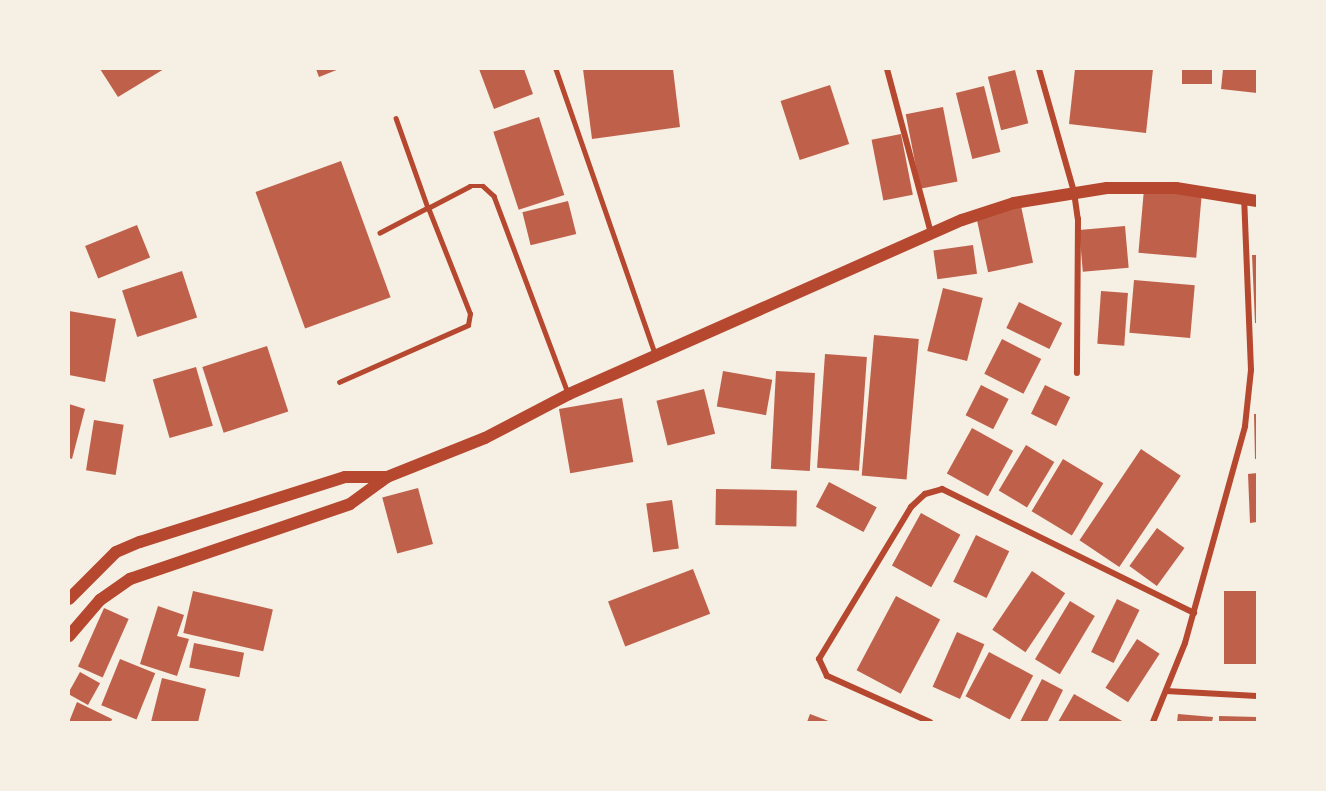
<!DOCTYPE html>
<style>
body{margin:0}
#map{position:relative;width:1326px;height:791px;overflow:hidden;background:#f6efe4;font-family:"Alegreya Sans",sans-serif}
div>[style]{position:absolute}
.building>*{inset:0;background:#bf614a;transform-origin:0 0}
.service>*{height:4.5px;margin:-2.25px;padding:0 2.25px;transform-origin:2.25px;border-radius:2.25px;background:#b5482f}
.minor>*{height:6px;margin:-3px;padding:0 3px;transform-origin:3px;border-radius:3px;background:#b5482f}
.secondary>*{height:12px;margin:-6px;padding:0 6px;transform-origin:6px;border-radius:6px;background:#b5482f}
span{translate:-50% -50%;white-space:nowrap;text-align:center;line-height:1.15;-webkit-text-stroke:6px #f6efe4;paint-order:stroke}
.frame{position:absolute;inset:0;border:70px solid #f6efe4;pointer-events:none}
</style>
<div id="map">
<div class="building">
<div style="clip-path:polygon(100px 69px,164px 69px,118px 97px)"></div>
<div style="clip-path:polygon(316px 69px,339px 69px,319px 77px)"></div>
<div style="clip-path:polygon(479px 69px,524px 69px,533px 94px,494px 109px)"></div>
<div style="clip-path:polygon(583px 69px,673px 69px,680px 127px,592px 139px)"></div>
<div style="clip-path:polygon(1075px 69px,1153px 69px,1146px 133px,1069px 124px)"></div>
<div style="left:1182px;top:69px;width:30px;height:15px"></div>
<div style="clip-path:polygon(1223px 69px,1257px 69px,1257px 93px,1221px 89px)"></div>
<div style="left:1015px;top:70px;width:55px;height:28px;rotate:76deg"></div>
<div style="left:830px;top:85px;width:62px;height:52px;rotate:72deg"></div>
<div style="left:984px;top:86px;width:68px;height:29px;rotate:76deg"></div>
<div style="left:943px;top:107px;width:76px;height:38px;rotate:79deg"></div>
<div style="left:539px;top:117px;width:82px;height:48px;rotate:72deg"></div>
<div style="left:901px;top:134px;width:62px;height:30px;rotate:79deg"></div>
<div style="left:341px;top:161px;width:145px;height:91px;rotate:70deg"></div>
<div style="left:1144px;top:189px;width:58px;height:64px;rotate:5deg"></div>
<div style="left:568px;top:201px;width:34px;height:47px;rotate:76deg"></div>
<div style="left:1021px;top:206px;width:58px;height:46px;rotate:78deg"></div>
<div style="left:137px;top:225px;width:35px;height:56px;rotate:68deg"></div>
<div style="left:1125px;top:226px;width:42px;height:46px;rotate:85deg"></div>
<div style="left:973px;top:245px;width:29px;height:40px;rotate:82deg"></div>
<div style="clip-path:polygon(1252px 255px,1257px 255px,1257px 323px,1255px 323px)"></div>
<div style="left:182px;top:271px;width:49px;height:63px;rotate:72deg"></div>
<div style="left:1134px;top:280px;width:61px;height:53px;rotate:5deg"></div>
<div style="left:943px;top:288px;width:41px;height:65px;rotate:14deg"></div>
<div style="left:1101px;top:291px;width:27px;height:53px;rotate:4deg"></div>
<div style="left:1019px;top:302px;width:48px;height:29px;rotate:26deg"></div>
<div style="clip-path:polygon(69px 311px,116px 319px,105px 382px,69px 375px)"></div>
<div style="left:874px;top:335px;width:45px;height:141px;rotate:5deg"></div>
<div style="left:1002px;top:339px;width:44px;height:39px;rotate:27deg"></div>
<div style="left:267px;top:346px;width:69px;height:68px;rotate:72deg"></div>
<div style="left:825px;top:354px;width:42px;height:114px;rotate:4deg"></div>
<div style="left:196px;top:367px;width:61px;height:45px;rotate:74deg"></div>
<div style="left:723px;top:371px;width:50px;height:36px;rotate:10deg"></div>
<div style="left:776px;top:371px;width:39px;height:98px;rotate:3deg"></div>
<div style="left:981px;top:385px;width:31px;height:34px;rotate:27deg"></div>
<div style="left:1045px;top:385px;width:28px;height:32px;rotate:26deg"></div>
<div style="left:704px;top:389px;width:46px;height:49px;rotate:76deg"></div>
<div style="left:622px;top:398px;width:65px;height:64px;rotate:80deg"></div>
<div style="clip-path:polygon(69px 404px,85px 409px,72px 459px,69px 458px)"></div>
<div style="clip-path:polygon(1254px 414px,1257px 414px,1257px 459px,1255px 459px)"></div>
<div style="left:94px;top:420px;width:30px;height:51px;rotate:9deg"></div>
<div style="left:972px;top:428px;width:47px;height:52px;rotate:29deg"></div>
<div style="left:1026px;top:445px;width:33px;height:53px;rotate:31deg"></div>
<div style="left:1141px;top:449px;width:48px;height:110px;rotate:34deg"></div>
<div style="left:1063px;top:459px;width:47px;height:61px;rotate:31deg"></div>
<div style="clip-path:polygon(1257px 473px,1257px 522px,1250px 523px,1248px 474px)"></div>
<div style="left:829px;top:482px;width:54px;height:28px;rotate:28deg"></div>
<div style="left:418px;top:488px;width:58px;height:37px;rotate:75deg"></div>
<div style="left:716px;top:489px;width:81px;height:36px;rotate:1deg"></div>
<div style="left:672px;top:500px;width:49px;height:26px;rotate:82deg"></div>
<div style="left:921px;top:513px;width:45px;height:60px;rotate:29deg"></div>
<div style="left:1157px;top:528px;width:34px;height:47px;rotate:36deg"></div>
<div style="left:976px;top:535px;width:37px;height:52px;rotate:26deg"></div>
<div style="left:693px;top:569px;width:48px;height:91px;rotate:69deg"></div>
<div style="left:1032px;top:571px;width:40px;height:71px;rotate:34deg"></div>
<div style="left:193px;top:591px;width:82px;height:43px;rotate:13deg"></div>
<div style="left:1257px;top:591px;width:73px;height:33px;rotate:90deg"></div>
<div style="left:896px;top:596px;width:50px;height:84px;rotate:28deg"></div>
<div style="left:1117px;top:599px;width:25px;height:59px;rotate:26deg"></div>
<div style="left:1070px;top:601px;width:29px;height:68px;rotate:31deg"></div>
<div style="clip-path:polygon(158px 606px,184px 615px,177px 636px,189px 639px,177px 676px,140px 664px)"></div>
<div style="left:104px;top:608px;width:27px;height:64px;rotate:24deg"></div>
<div style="left:957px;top:632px;width:30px;height:60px;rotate:24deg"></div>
<div style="left:1137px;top:639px;width:27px;height:58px;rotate:33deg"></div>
<div style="left:194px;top:643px;width:51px;height:25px;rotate:11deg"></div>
<div style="left:989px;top:652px;width:50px;height:50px;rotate:28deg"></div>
<div style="left:120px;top:659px;width:38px;height:50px;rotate:22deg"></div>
<div style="left:80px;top:672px;width:23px;height:25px;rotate:29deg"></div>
<div style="clip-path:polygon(162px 678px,206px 689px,198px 722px,151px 722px)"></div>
<div style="clip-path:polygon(1042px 679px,1063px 690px,1047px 722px,1020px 722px)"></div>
<div style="clip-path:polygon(1074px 694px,1124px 722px,1058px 722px)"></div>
<div style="clip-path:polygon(77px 702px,112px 719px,111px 722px,69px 722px)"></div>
<div style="clip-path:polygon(810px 714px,831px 722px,807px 722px)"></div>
<div style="clip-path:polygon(1178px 714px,1213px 717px,1212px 722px,1177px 722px)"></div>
<div style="clip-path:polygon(1219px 716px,1257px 717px,1257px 722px,1219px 722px)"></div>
</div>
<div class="service">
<div style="left:556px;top:69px;width:301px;rotate:70.8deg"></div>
<div style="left:396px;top:118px;width:96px;rotate:70.4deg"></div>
<div style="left:428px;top:208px;width:47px;rotate:-27.6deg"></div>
<div style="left:470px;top:186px;width:13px"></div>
<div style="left:483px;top:186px;width:15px;rotate:42deg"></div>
<div style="left:494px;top:196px;width:210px;rotate:69.4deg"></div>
<div style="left:339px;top:382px;width:141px;rotate:-23.8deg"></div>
<div style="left:468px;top:325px;width:11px;rotate:-80deg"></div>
<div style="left:470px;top:314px;width:114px;rotate:-111.6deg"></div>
<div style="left:428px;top:208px;width:54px;rotate:152.5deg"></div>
</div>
<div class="minor">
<div style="left:887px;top:69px;width:170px;rotate:75deg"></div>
<div style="left:1039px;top:69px;width:128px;rotate:74.1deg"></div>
<div style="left:1074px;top:192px;width:27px;rotate:82deg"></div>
<div style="left:1078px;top:219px;width:154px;rotate:90.4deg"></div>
<div style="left:1166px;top:691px;width:91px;rotate:3.1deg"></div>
<div style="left:930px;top:722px;width:113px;rotate:-155.9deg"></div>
<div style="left:827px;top:676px;width:19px;rotate:-115deg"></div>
<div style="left:819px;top:659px;width:178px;rotate:-58.8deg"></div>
<div style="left:911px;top:507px;width:19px;rotate:-43deg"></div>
<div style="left:925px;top:494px;width:18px;rotate:-16deg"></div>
<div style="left:942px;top:489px;width:281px;rotate:26.2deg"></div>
<div style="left:1153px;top:722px;width:85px;rotate:-67.9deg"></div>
<div style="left:1185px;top:643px;width:225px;rotate:-74.5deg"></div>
<div style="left:1245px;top:426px;width:56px;rotate:-83.9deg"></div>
<div style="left:1251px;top:370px;width:171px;rotate:-92.3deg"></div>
</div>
<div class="secondary">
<div style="left:69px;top:599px;width:66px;rotate:-45deg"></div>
<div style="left:116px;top:552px;width:26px;rotate:-23deg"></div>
<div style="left:140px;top:542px;width:215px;rotate:-17.6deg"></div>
<div style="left:345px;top:477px;width:42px"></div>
<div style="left:69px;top:636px;width:48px;rotate:-49.3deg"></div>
<div style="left:100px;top:600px;width:37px;rotate:-35deg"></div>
<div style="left:130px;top:579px;width:232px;rotate:-18.8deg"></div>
<div style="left:350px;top:504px;width:46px;rotate:-36.1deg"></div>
<div style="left:387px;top:477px;width:105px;rotate:-21.7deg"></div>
<div style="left:485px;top:438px;width:95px;rotate:-27.6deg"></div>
<div style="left:569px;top:394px;width:430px;rotate:-23.9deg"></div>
<div style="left:962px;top:220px;width:55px;rotate:-18.1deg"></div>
<div style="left:1014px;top:203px;width:94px;rotate:-9.2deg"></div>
<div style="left:1107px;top:188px;width:69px"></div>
<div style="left:1176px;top:188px;width:82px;rotate:9.1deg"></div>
</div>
<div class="frame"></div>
</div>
